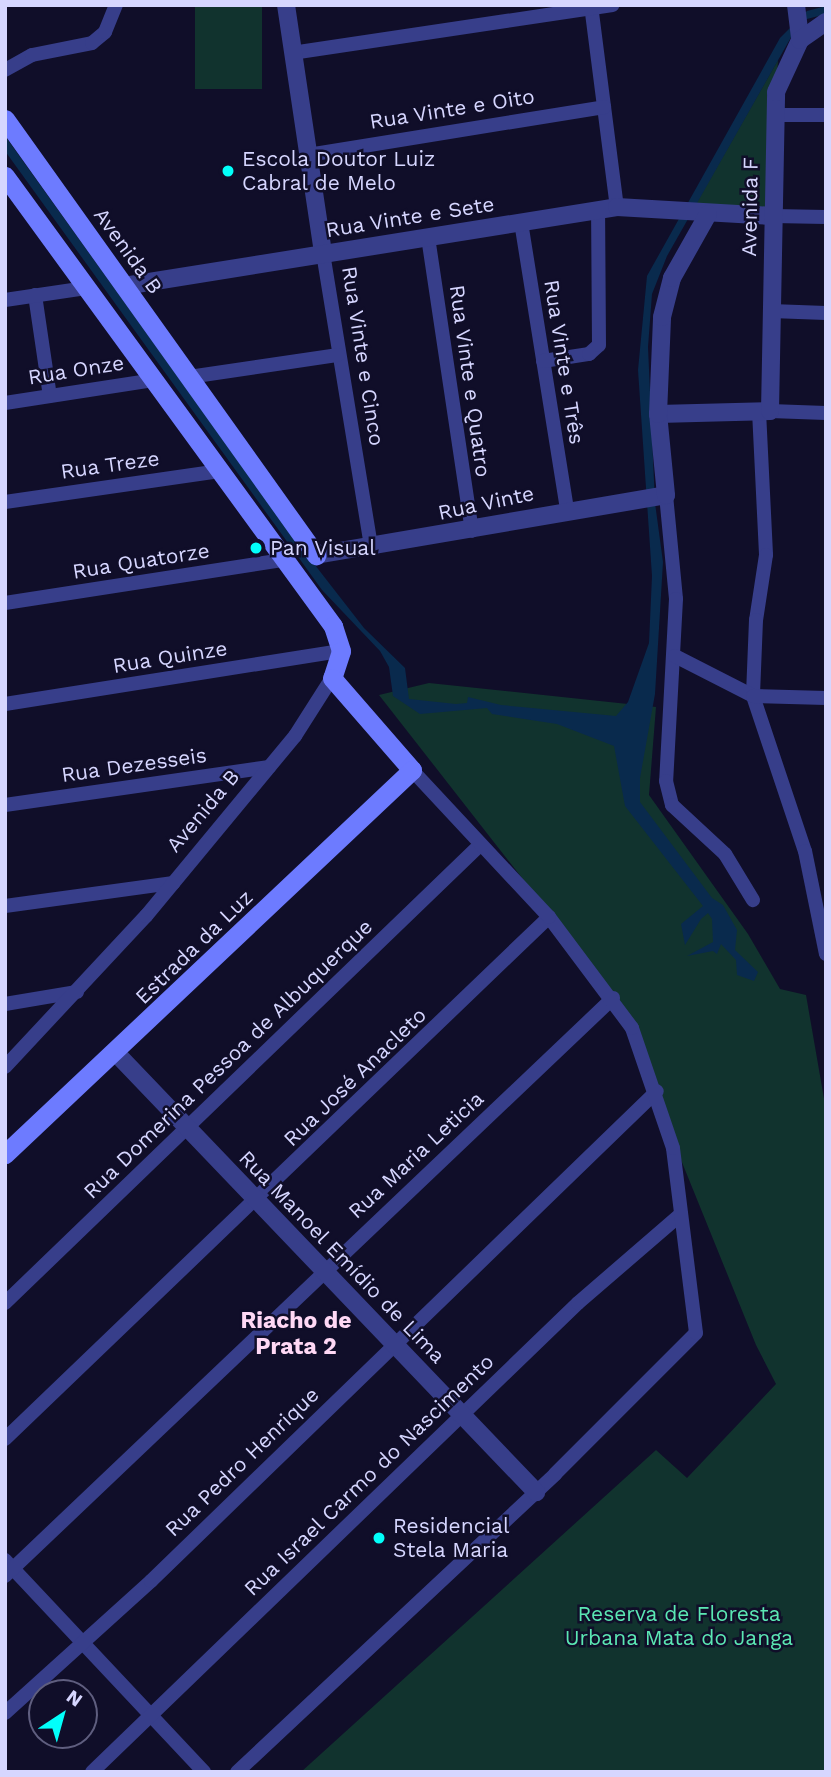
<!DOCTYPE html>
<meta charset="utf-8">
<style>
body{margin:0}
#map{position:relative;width:831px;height:1777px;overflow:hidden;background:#100e29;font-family:"Work Sans",sans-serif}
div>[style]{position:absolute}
.green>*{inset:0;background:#11332e;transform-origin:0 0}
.water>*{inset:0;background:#092a4d}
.minor>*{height:14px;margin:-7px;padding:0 7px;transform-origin:7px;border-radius:7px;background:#373e8a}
.tertiary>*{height:18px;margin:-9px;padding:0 9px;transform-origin:9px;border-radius:9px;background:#373e8a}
.secondary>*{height:19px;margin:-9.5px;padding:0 9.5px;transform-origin:9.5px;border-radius:9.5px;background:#6d7bff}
.dots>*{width:19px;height:19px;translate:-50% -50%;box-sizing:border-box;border:4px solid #100e29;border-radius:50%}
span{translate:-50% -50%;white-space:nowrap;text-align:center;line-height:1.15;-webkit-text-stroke:5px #100e29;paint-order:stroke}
.street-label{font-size:21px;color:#d6d6ff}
.poi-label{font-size:21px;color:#d6d6ff}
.left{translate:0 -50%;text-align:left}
.park-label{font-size:21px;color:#5be7b3}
.neighbourhood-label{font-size:23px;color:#ffd8f5;font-weight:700}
.frame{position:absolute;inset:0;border:7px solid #d6d6ff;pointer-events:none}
.north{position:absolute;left:28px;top:1679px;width:70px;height:70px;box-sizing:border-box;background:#100e29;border:2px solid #5f5e7f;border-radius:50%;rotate:36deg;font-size:19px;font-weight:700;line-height:28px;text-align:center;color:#d6d6ff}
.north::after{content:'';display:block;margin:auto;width:24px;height:32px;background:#02fffa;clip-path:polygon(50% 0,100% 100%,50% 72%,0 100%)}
</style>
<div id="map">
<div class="green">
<div style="left:195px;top:5px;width:67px;height:84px"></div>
<div style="clip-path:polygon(778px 60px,769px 213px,693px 209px)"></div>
<div style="clip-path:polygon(429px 683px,656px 707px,649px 795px,748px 934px,780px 989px,806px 995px,826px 1110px,826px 1772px,301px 1772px,656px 1450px,687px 1478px,776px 1384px,756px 1345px,615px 997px,379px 695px)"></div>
</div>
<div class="water">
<div style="clip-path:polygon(826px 6px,826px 14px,807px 19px,794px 32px,667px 256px,652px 294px,648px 347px,655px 503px,663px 562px,655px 694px,640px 778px,640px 802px,712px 898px,723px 905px,737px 930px,735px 950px,758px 972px,754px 981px,737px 975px,736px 960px,721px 944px,717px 954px,713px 951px,687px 956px,713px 942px,712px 919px,708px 913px,701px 919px,685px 945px,681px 924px,703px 906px,625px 806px,614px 746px,557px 724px,492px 714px,487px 708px,420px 714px,393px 696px,389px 667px,380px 651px,322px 590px,5px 151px,5px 136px,287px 529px,364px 628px,405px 668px,409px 699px,456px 704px,467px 703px,468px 697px,501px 705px,616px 716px,628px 702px,649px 643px,652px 576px,638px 370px,647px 276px,780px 38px,807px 11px)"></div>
</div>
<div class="minor">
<div style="left:591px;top:5px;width:204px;rotate:82.7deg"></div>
<div style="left:292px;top:53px;width:324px;rotate:-8.5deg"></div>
<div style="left:5px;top:70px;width:31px;rotate:-29deg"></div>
<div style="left:32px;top:55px;width:61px;rotate:-11.3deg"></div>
<div style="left:92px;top:43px;width:17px;rotate:-40deg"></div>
<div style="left:105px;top:32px;width:29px;rotate:-68deg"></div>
<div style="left:774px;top:115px;width:52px"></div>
<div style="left:308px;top:155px;width:300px;rotate:-9.2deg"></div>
<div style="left:773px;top:216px;width:53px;rotate:1.1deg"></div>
<div style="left:521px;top:222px;width:291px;rotate:80.9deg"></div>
<div style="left:428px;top:237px;width:297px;rotate:81.5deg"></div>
<div style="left:323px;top:253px;width:298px;rotate:80.7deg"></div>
<div style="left:35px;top:295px;width:102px;rotate:81.6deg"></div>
<div style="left:5px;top:300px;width:82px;rotate:-8.4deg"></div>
<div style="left:771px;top:311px;width:55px;rotate:2.1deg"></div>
<div style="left:543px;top:361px;width:47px;rotate:-8.7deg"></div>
<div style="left:589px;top:354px;width:13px;rotate:-42deg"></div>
<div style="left:599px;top:345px;width:135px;rotate:-90.4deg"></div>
<div style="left:189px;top:377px;width:151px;rotate:-8.4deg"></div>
<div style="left:5px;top:403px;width:150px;rotate:-8.8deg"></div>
<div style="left:759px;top:411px;width:144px;rotate:87.2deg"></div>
<div style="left:766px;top:555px;width:66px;rotate:98.7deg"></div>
<div style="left:756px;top:620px;width:76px;rotate:92.3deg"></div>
<div style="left:753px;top:696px;width:163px;rotate:71.5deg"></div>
<div style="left:805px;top:851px;width:105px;rotate:78.5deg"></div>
<div style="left:770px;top:411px;width:56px;rotate:2deg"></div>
<div style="left:666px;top:495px;width:104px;rotate:84.5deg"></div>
<div style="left:676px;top:599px;width:182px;rotate:93.1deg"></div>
<div style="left:666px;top:781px;width:25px;rotate:76deg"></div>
<div style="left:672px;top:805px;width:72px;rotate:42.8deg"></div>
<div style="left:725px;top:854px;width:54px;rotate:58.7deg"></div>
<div style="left:5px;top:502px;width:217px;rotate:-8.2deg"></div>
<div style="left:5px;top:603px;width:282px;rotate:-8.8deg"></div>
<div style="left:675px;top:656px;width:88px;rotate:27.1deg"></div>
<div style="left:753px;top:696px;width:73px;rotate:1.6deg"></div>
<div style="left:5px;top:704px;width:340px;rotate:-9deg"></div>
<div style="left:5px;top:805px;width:267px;rotate:-8.2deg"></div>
<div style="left:5px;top:906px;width:170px;rotate:-7.8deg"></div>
<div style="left:5px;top:1004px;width:73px;rotate:-9.5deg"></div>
<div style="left:5px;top:1067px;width:207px;rotate:-47deg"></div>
<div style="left:146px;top:916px;width:234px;rotate:-50.4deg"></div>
<div style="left:295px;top:736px;width:69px;rotate:-57.5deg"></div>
<div style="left:5px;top:1303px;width:660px;rotate:-43.96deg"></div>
<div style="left:5px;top:1439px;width:754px;rotate:-43.82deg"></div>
<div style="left:5px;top:1560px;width:291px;rotate:46.8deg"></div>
<div style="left:5px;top:1576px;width:839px;rotate:-43.55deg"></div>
<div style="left:5px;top:1713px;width:197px;rotate:-42.1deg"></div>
<div style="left:151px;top:1581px;width:704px;rotate:-44.08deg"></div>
<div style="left:92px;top:1772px;width:675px;rotate:-43.98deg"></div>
<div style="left:578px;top:1303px;width:136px;rotate:-40.8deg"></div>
<div style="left:237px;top:1772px;width:436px;rotate:-43.1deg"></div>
<div style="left:555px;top:1474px;width:199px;rotate:-45deg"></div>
<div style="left:696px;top:1333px;width:186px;rotate:-97.1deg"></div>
<div style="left:673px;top:1148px;width:127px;rotate:-108.9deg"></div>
<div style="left:632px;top:1028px;width:139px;rotate:-126.8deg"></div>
<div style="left:549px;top:917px;width:201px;rotate:-133deg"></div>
</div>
<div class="tertiary">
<div style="left:286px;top:5px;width:251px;rotate:81.5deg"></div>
<div style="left:796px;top:5px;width:35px;rotate:83deg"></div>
<div style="left:124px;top:286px;width:499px;rotate:-9.1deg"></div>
<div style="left:617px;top:207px;width:156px;rotate:3.3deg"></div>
<div style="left:658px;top:414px;width:112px;rotate:-1.5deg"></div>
<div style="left:770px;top:411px;width:319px;rotate:-88.9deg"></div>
<div style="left:776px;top:92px;width:57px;rotate:-65.2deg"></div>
<div style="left:800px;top:40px;width:32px;rotate:-35deg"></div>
<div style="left:316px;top:555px;width:355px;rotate:-9.7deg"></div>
<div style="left:666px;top:495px;width:81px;rotate:-95.6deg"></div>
<div style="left:658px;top:414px;width:97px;rotate:-87.6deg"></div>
<div style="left:662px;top:317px;width:40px;rotate:-75.6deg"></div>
<div style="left:672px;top:278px;width:73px;rotate:-60.6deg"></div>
<div style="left:116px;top:1053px;width:608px;rotate:46.27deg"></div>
</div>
<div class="secondary">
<div style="left:5px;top:119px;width:536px;rotate:54.5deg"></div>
<div style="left:5px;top:176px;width:557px;rotate:53.91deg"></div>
<div style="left:333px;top:626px;width:26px;rotate:72deg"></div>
<div style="left:341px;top:651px;width:28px;rotate:108deg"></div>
<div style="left:332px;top:678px;width:122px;rotate:49deg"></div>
<div style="left:412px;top:770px;width:560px;rotate:136.67deg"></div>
</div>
<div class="dots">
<div style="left:228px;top:171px;background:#02fffa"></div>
<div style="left:256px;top:548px;background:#02fffa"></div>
<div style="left:379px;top:1538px;background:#02fffa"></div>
</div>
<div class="street-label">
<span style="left:452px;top:109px;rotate:-9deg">Rua Vinte e Oito</span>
<span style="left:750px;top:207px;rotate:-89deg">Avenida F</span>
<span style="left:410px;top:217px;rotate:-9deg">Rua Vinte e Sete</span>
<span style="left:128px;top:251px;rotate:54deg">Avenida B</span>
<span style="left:363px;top:356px;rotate:81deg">Rua Vinte e Cinco</span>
<span style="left:564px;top:362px;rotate:81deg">Rua Vinte e Três</span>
<span style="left:76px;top:370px;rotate:-9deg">Rua Onze</span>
<span style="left:470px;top:381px;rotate:82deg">Rua Vinte e Quatro</span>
<span style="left:110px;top:465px;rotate:-8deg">Rua Treze</span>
<span style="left:486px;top:503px;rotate:-12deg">Rua Vinte</span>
<span style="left:141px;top:561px;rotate:-9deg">Rua Quatorze</span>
<span style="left:170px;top:657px;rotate:-9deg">Rua Quinze</span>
<span style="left:134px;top:765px;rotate:-8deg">Rua Dezesseis</span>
<span style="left:203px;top:811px;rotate:-50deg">Avenida B</span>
<span style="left:194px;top:947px;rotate:-44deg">Estrada da Luz</span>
<span style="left:228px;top:1059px;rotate:-44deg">Rua Domerina Pessoa de Albuquerque</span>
<span style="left:355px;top:1077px;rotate:-44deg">Rua José Anacleto</span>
<span style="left:416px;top:1155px;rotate:-43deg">Rua Maria Leticia</span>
<span style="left:342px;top:1257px;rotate:46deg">Rua Manoel Emídio de Lima</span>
<span style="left:242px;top:1462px;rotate:-44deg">Rua Pedro Henrique</span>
<span style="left:369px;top:1475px;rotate:-44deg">Rua Israel Carmo do Nascimento</span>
</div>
<div class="poi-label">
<span class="left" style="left:242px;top:171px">Escola Doutor Luiz<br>Cabral de Melo</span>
<span class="left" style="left:270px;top:548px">Pan Visual</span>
<span class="left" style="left:393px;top:1538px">Residencial<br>Stela Maria</span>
</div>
<div class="park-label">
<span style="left:679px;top:1626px">Reserva de Floresta<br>Urbana Mata do Janga</span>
</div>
<div class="neighbourhood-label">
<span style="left:296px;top:1334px">Riacho de<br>Prata 2</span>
</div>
<div class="frame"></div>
<div class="north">N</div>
</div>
